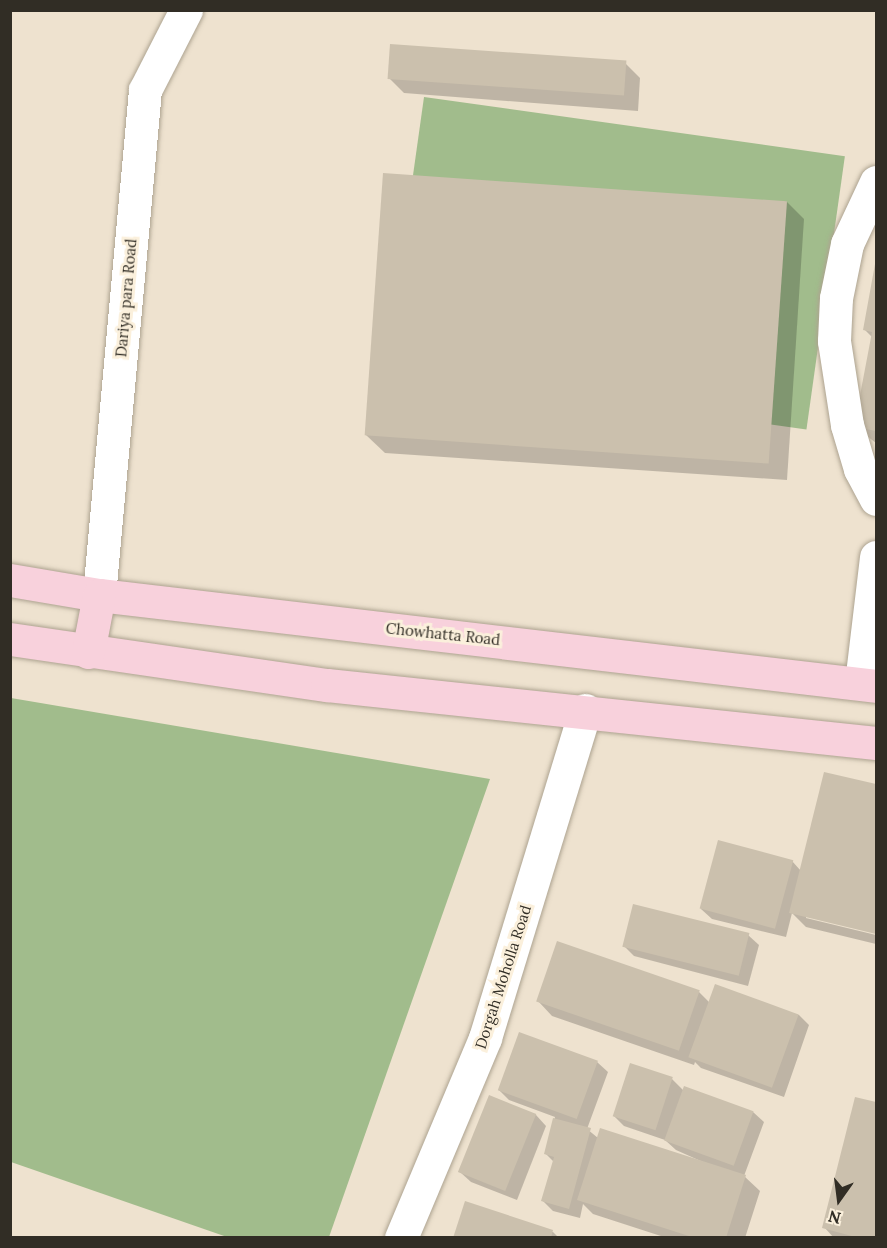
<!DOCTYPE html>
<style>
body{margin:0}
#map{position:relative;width:887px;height:1248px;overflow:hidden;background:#eee2cf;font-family:Lora,serif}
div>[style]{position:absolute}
.green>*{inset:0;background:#a1bc8c;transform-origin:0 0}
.shadow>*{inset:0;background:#0003}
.building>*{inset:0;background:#cbc0ad;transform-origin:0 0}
.roads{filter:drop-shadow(0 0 2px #ada390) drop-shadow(0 0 2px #ada390)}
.minor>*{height:33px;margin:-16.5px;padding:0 16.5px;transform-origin:16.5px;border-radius:16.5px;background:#fff}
.major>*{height:33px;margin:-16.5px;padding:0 16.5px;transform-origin:16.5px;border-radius:16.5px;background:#f8d1dc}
span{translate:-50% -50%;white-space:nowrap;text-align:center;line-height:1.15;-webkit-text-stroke:6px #fbf0dc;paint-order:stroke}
.street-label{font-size:15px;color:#312d25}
.frame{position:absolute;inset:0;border:12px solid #312d25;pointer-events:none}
.north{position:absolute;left:809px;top:1170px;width:60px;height:60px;-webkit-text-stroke:4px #fbf0dc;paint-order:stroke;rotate:194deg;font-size:16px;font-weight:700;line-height:24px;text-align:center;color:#312d25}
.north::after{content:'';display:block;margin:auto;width:21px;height:27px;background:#312d25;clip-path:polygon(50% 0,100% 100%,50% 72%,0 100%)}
</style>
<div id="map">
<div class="green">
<div style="left:424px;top:97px;width:425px;height:276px;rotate:8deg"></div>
<div style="clip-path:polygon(11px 698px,490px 779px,329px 1237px,227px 1237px,11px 1162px)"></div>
</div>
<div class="shadow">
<div style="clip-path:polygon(625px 63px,640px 78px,638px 111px,404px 93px,389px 78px)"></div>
<div style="clip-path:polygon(786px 201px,804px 219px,787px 480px,385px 453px,366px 435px)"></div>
<div style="clip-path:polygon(876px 266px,876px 443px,855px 427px,872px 337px,865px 330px)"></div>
<div style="clip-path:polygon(825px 773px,876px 786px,876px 932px,806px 915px,806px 918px,876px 935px,876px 944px,806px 927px,792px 913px,786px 937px,712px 919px,701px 909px,792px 861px,801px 871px)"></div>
<div style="clip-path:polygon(748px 935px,759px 945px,748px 986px,634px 956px,624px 946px)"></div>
<div style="clip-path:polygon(699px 992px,710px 1003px,799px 1015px,809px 1025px,784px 1097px,701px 1068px,695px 1062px,694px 1065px,552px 1016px,538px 1001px)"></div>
<div style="clip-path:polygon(597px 1062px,608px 1072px,587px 1129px,598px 1138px,714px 1167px,676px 1150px,665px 1140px,624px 1126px,614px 1116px,672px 1079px,684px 1091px,753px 1112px,764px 1122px,744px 1176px,760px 1191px,745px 1238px,667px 1238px,593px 1214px,583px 1204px,580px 1218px,553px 1211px,543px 1201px,554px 1162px,545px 1153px,555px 1117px,509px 1100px,499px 1090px)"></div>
<div style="clip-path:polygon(490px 1097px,536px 1115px,546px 1126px,517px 1200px,471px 1182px,460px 1172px)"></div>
<div style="clip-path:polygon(856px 1099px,876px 1104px,876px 1238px,834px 1238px,824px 1227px)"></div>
<div style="clip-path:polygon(553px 1232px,559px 1238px,455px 1238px)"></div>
</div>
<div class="building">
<div style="left:390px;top:44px;width:237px;height:35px;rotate:4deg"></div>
<div style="left:383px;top:173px;width:405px;height:263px;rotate:4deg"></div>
<div style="clip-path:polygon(875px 264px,876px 264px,876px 431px,854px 427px,872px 332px,863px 330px)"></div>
<div style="clip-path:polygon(824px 772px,876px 784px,876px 934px,789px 913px)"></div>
<div style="left:718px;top:840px;width:78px;height:71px;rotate:15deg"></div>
<div style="left:633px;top:904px;width:120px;height:44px;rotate:14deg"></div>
<div style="left:557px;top:941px;width:151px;height:64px;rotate:19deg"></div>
<div style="left:715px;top:984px;width:89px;height:78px;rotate:20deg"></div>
<div style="left:519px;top:1032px;width:84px;height:62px;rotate:20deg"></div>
<div style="left:630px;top:1063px;width:45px;height:56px;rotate:18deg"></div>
<div style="left:684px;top:1086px;width:74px;height:58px;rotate:20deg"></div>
<div style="left:489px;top:1095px;width:51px;height:83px;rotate:22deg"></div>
<div style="clip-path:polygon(855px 1097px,876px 1102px,876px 1238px,859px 1238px,822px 1228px)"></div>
<div style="clip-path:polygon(553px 1118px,591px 1128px,569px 1209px,541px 1201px,554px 1157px,544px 1154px)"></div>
<div style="clip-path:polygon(600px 1128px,746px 1175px,726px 1238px,695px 1238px,577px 1200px)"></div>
<div style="clip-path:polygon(465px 1201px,553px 1230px,551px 1238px,453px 1238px)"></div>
</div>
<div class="roads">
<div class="minor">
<div style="left:876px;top:182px;width:68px;rotate:115.1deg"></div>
<div style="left:847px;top:244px;width:55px;rotate:101.5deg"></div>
<div style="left:836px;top:298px;width:43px;rotate:92.7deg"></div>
<div style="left:834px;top:341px;width:85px;rotate:81.2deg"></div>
<div style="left:847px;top:425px;width:46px;rotate:73.5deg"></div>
<div style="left:860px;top:469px;width:34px;rotate:62deg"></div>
<div style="left:99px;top:595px;width:507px;rotate:-84.8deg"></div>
<div style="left:145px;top:90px;width:90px;rotate:-62.9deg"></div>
<div style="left:861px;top:683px;width:127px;rotate:-83.2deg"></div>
<div style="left:401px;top:1238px;width:217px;rotate:-67.2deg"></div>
<div style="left:485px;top:1038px;width:343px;rotate:-73deg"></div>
</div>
<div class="major">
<div style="left:10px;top:580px;width:90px;rotate:9.6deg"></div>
<div style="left:99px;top:595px;width:782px;rotate:6.68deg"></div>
<div style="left:10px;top:639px;width:320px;rotate:8.3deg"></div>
<div style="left:327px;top:685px;width:552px;rotate:6.03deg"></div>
<div style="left:88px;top:652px;width:58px;rotate:-79.1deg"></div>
</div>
</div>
<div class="street-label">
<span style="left:126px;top:298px;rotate:-85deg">Dariya para Road</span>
<span style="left:443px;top:634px;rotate:6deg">Chowhatta Road</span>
<span style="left:503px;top:977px;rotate:-72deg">Dorgah Moholla Road</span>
</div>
<div class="frame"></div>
<div class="north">N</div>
</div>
